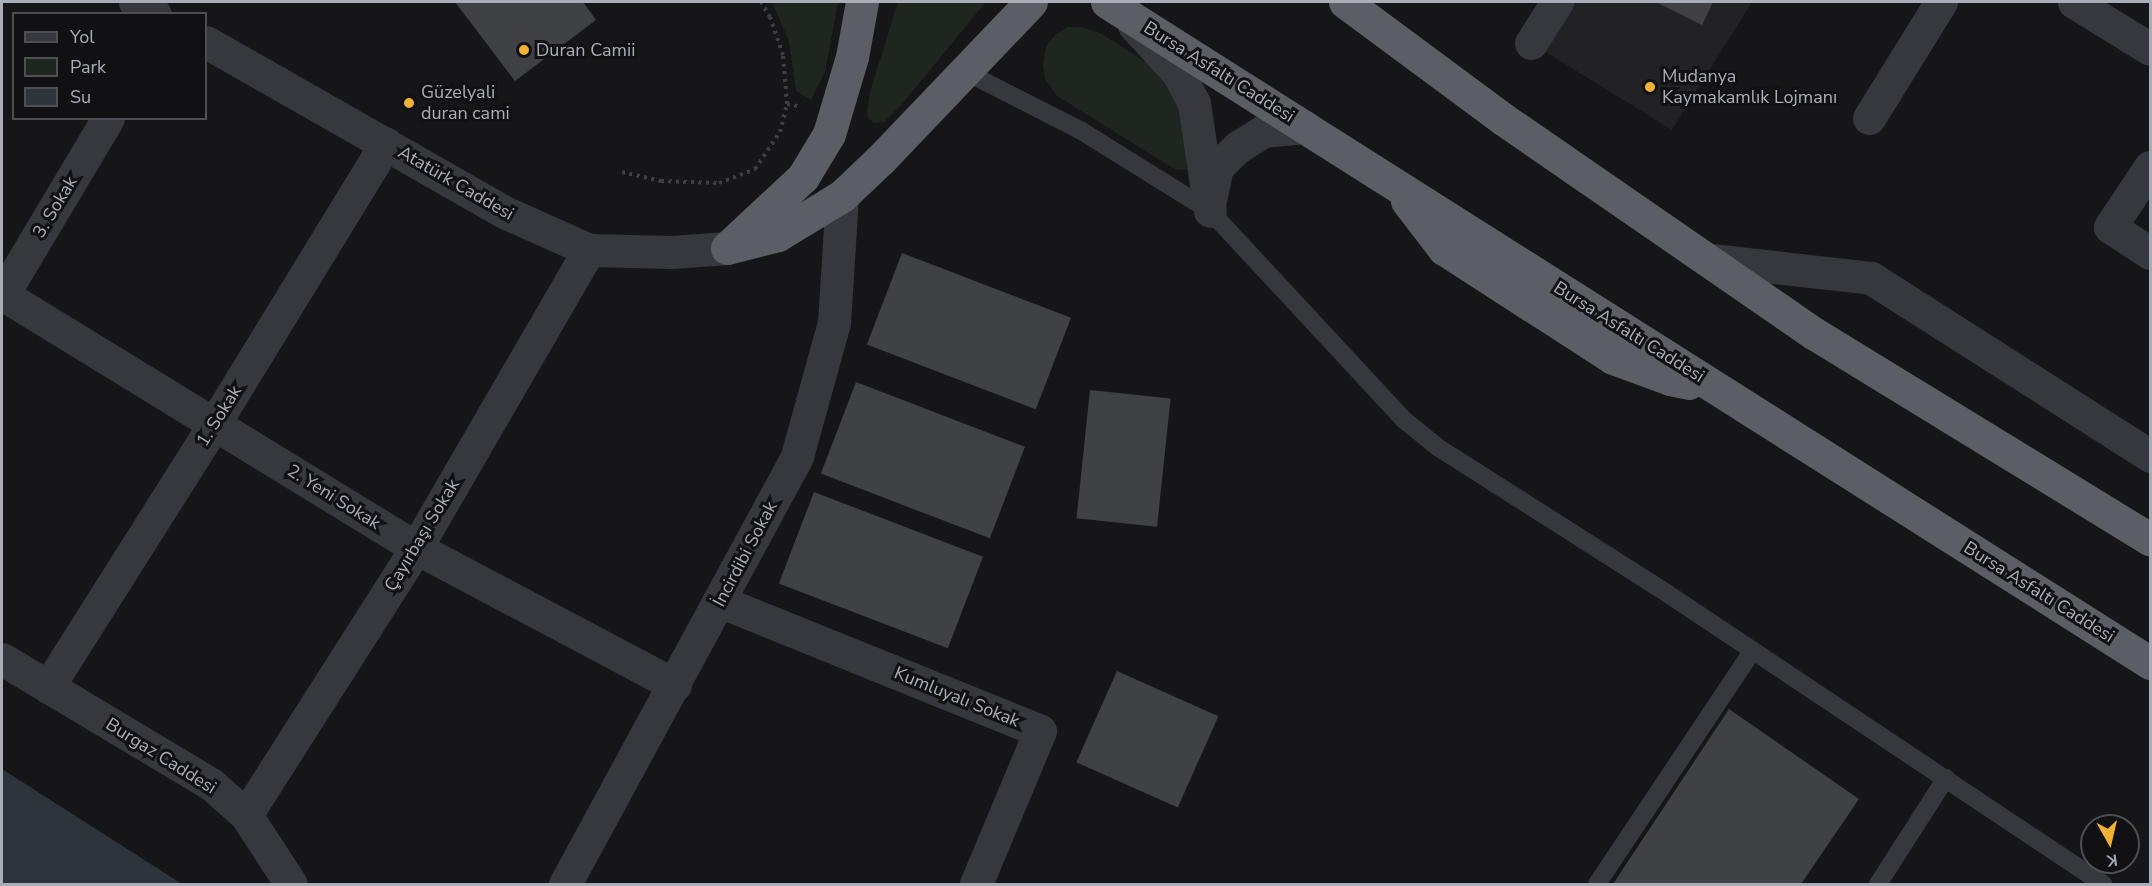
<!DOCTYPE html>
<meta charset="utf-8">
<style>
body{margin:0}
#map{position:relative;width:2152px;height:886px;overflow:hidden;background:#161618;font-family:"Nunito Sans",sans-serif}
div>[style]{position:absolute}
.built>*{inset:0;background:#222225}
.green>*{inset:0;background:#1e261f}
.water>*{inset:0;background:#2c353c}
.building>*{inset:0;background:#404145;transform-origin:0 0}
.path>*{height:4px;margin-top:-2px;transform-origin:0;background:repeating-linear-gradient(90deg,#3d3f44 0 3px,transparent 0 7.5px)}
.service>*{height:18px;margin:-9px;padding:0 9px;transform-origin:9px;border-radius:9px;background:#37383d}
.minor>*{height:33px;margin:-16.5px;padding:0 16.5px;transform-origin:16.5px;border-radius:16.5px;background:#37383d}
.tertiary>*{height:33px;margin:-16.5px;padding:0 16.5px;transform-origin:16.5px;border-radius:16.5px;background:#37383d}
.trunk>*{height:33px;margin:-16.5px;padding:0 16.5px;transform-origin:16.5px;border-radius:16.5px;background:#5b5e65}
.dots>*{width:16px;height:16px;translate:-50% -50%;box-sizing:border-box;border:3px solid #111113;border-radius:50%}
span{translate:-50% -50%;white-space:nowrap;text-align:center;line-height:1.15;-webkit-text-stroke:6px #111113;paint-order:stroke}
.poi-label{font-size:18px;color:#a8adb8}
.left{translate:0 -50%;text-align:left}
.street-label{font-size:18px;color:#a8adb8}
.frame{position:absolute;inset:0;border:3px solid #a8adb8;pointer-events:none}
.legend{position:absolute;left:12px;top:12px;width:195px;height:108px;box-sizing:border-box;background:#111113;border:2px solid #4d4f55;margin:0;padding:8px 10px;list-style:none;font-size:18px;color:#a8adb8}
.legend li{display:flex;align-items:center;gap:12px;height:30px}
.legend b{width:30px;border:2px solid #4d4f55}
.north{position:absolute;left:2080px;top:814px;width:60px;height:60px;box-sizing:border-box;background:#111113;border:2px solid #4d4f55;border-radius:50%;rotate:172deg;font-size:16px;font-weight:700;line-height:24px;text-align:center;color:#a8adb8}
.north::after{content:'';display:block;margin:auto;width:21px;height:27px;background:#f2b134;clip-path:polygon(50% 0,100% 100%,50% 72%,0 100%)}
</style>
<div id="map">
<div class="built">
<div style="clip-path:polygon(1557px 2px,1752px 2px,1672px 130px,1531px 43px)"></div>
</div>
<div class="green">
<div style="clip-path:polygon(772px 2px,838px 2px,825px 72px,811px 100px,796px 91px,789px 41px)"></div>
<div style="clip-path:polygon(898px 2px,986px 2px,902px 104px,884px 122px,874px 123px,868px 118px,867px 112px,870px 92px)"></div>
<div style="clip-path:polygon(1068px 27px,1081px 27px,1102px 34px,1144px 61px,1167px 82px,1182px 107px,1187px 169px,1176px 170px,1057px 96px,1045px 79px,1043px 65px,1046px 46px,1056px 34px)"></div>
</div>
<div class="water">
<div style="clip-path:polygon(2px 769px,182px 884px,2px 884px)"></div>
</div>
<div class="building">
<div style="clip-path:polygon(455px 2px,583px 2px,596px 20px,515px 81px)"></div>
<div style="clip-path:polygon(1656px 2px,1713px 2px,1702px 25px)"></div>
<div style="left:902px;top:253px;width:181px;height:98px;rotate:21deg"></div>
<div style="left:856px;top:382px;width:181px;height:98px;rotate:21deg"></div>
<div style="left:1090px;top:390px;width:81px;height:129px;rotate:6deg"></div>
<div style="left:814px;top:492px;width:181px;height:98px;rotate:21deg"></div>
<div style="left:1117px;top:671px;width:111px;height:100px;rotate:24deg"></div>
<div style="clip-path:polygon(1729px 709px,1859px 799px,1801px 884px,1613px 884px)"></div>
</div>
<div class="path">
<div style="left:787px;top:104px;width:15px;rotate:11deg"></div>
<div style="left:622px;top:172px;width:40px;rotate:13deg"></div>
<div style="left:661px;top:181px;width:58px;rotate:2deg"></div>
<div style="left:719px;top:183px;width:39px;rotate:-21deg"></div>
<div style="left:755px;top:169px;width:45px;rotate:-56deg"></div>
<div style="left:780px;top:132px;width:29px;rotate:-76deg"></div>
<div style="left:787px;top:104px;width:49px;rotate:-94.7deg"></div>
<div style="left:783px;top:55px;width:40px;rotate:-108.9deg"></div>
<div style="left:770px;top:17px;width:17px;rotate:-121deg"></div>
</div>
<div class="service">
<div style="left:966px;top:72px;width:128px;rotate:27deg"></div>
<div style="left:1080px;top:130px;width:153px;rotate:31.9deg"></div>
<div style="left:1210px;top:211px;width:284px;rotate:47.1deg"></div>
<div style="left:1403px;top:419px;width:46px;rotate:38.9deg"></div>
<div style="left:1439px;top:448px;width:272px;rotate:32.5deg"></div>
<div style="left:1668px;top:594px;width:523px;rotate:33.69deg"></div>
<div style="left:1597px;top:884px;width:281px;rotate:-56.3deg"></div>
<div style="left:1878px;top:884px;width:126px;rotate:-57.3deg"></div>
</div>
<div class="minor">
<div style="left:1134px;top:25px;width:65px;rotate:47.5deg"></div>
<div style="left:1178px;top:73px;width:34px;rotate:62deg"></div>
<div style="left:1194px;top:103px;width:109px;rotate:81.6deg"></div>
<div style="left:1531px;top:43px;width:49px;rotate:-57.6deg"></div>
<div style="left:1869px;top:118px;width:137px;rotate:-58.2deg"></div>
<div style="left:2150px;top:167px;width:72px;rotate:123.7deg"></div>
<div style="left:2110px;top:227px;width:48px;rotate:33deg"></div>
<div style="left:1210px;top:200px;width:34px;rotate:-78deg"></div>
<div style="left:1217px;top:167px;width:29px;rotate:-44deg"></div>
<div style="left:1238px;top:147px;width:31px;rotate:-32deg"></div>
<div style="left:1264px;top:131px;width:41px;rotate:-5.6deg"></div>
<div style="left:1711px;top:260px;width:161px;rotate:6.4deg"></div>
<div style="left:1871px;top:278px;width:331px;rotate:32.5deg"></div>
<div style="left:2px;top:294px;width:486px;rotate:31.5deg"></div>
<div style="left:416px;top:548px;width:293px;rotate:27.9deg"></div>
<div style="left:2px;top:296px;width:207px;rotate:-59.2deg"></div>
<div style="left:719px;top:601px;width:346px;rotate:22deg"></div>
<div style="left:1040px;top:731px;width:166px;rotate:112.7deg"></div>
<div style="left:48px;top:687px;width:311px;rotate:-57.7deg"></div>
<div style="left:214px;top:424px;width:329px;rotate:-58.5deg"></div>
<div style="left:246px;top:815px;width:317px;rotate:-57.5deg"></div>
<div style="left:416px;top:548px;width:345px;rotate:-59.9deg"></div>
<div style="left:565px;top:884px;width:487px;rotate:-61.5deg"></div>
<div style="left:797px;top:456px;width:138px;rotate:-74.5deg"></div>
<div style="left:834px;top:323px;width:127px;rotate:-86.4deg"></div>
</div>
<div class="tertiary">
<div style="left:135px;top:2px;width:23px;rotate:31deg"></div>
<div style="left:2074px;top:2px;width:89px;rotate:31.7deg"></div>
<div style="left:206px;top:42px;width:341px;rotate:29.7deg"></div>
<div style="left:502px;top:211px;width:95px;rotate:24.1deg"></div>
<div style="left:589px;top:250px;width:83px;rotate:1.4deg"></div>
<div style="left:672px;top:252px;width:55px;rotate:-4.2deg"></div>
<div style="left:2px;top:659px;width:244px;rotate:30.9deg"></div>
<div style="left:211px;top:784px;width:47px;rotate:41.5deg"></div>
<div style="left:246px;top:815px;width:82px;rotate:56.9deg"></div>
</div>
<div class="trunk">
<div style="left:1107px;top:2px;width:1235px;rotate:32.36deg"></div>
<div style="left:1345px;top:2px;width:197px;rotate:36.5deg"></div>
<div style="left:1503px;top:119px;width:379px;rotate:34.6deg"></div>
<div style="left:1815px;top:334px;width:393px;rotate:31.5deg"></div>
<div style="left:1407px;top:201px;width:61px;rotate:52.4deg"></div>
<div style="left:1444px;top:249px;width:201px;rotate:32.8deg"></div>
<div style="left:1613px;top:358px;width:61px;rotate:20.2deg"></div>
<div style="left:1670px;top:379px;width:19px;rotate:12deg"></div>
<div style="left:728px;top:247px;width:103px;rotate:-43deg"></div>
<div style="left:803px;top:177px;width:50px;rotate:-58.8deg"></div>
<div style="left:829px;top:134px;width:80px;rotate:-73.4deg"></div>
<div style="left:852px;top:57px;width:56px;rotate:-79.7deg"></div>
<div style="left:727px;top:248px;width:53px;rotate:-14.3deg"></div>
<div style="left:778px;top:235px;width:75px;rotate:-31.4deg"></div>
<div style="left:842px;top:196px;width:54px;rotate:-43.5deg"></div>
<div style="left:881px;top:159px;width:217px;rotate:-46.3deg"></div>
</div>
<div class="dots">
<div style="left:524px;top:50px;background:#f2b134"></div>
<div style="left:1650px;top:87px;background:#f2b134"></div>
<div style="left:409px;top:103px;background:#f2b134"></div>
</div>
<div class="poi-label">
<span class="left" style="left:536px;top:50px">Duran Camii</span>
<span class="left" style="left:1662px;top:87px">Mudanya<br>Kaymakamlık Lojmanı</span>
<span class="left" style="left:421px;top:103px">Güzelyali<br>duran cami</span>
</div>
<div class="street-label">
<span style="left:1219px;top:72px;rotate:32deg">Bursa Asfaltı Caddesi</span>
<span style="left:456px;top:183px;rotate:30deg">Atatürk Caddesi</span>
<span style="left:55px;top:207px;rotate:-59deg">3. Sokak</span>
<span style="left:1629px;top:332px;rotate:32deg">Bursa Asfaltı Caddesi</span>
<span style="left:219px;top:416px;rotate:-58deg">1. Sokak</span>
<span style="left:334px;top:497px;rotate:32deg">2. Yeni Sokak</span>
<span style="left:422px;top:535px;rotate:-59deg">Çayırbaşı Sokak</span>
<span style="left:745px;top:554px;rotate:-62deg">İncirdibi Sokak</span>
<span style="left:2039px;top:592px;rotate:32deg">Bursa Asfaltı Caddesi</span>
<span style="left:957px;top:697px;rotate:22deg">Kumluyalı Sokak</span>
<span style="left:161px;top:756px;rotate:32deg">Burgaz Caddesi</span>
</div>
<div class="frame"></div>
<ul class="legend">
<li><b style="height:8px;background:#37383d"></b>Yol</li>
<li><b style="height:16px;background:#1e261f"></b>Park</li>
<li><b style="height:16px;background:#2c353c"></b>Su</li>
</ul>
<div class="north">K</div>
</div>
